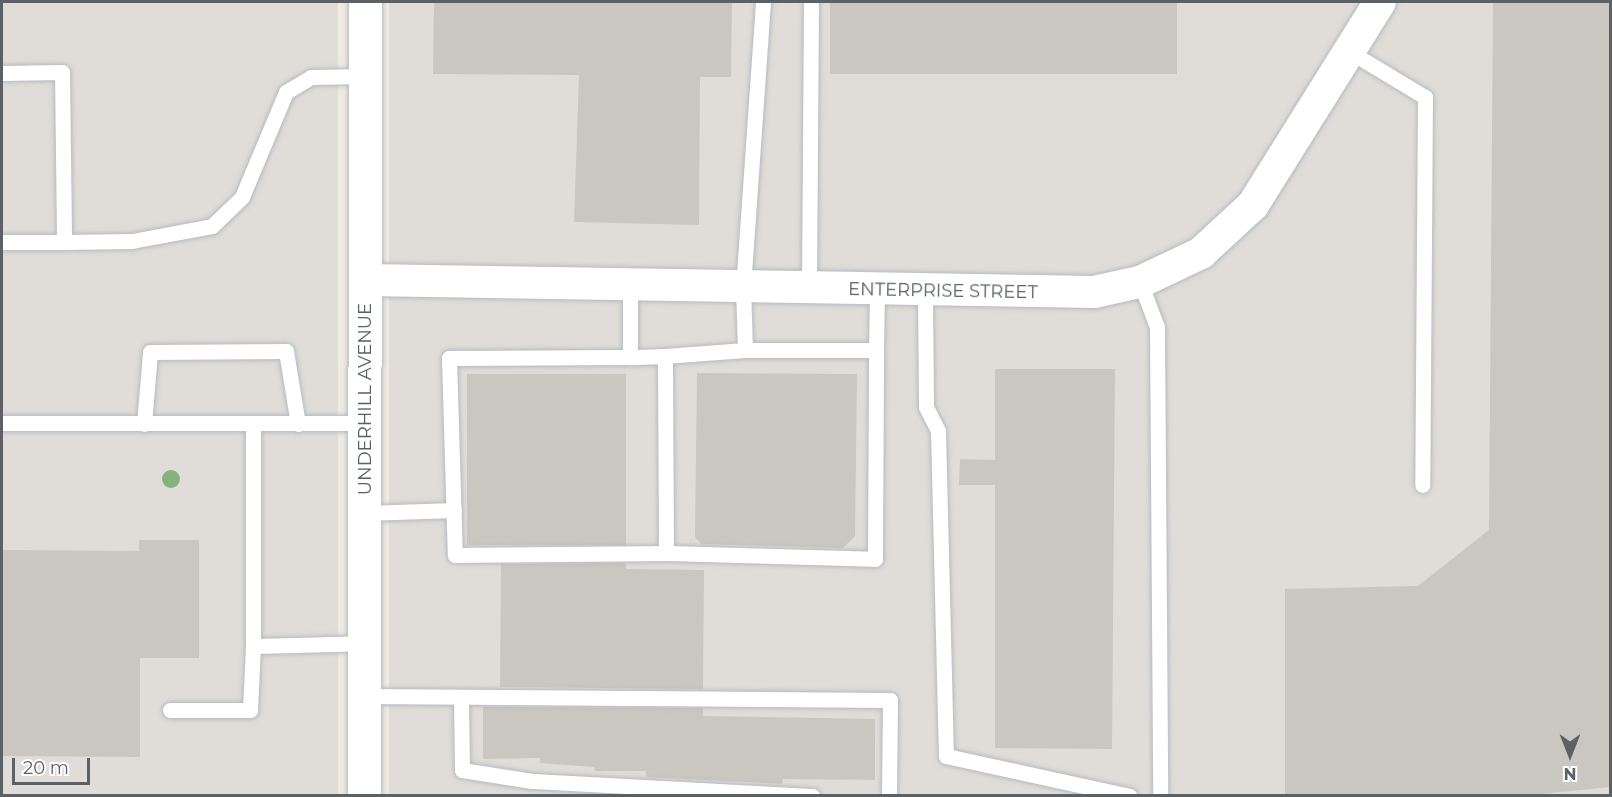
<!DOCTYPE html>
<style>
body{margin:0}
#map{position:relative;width:1612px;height:797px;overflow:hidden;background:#efebe3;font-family:Montserrat,sans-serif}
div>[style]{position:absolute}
.industrial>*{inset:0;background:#e0ddd8;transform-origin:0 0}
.building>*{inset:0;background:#cac6c0;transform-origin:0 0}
.roads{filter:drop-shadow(0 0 2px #b6babf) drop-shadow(0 0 2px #b6babf)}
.service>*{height:15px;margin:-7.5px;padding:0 7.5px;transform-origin:7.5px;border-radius:7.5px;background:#fff}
.minor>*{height:32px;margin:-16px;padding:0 16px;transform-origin:16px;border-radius:16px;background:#fff}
.tertiary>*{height:33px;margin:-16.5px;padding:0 16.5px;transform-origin:16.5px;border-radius:16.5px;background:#fff}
.trees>*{width:18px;height:18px;margin:-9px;border-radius:50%;background:#86b27f}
span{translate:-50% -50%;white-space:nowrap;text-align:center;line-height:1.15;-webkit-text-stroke:4.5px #fff;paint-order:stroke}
.street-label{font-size:18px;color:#5b6165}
.frame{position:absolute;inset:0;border:3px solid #5b6165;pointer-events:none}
.north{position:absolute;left:1540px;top:725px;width:60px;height:60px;-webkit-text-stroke:4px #fff;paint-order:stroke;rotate:180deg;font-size:16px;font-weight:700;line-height:24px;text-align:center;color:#5b6165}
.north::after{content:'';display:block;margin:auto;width:21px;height:27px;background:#5b6165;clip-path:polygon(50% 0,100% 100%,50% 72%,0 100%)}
.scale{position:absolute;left:12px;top:758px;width:78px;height:27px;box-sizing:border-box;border:3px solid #5b6165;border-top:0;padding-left:8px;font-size:18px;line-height:21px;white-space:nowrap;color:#5b6165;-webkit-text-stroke:4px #fff;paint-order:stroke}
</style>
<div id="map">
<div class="industrial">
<div style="left:2px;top:2px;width:336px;height:794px"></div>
<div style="left:389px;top:2px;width:1221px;height:793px"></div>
</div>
<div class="building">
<div style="clip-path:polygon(434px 2px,732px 2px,731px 77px,700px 77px,699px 225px,574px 222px,579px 75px,433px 74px)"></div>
<div style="left:830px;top:2px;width:347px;height:72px"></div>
<div style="clip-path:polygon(1493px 2px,1611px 2px,1611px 787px,1531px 795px,1285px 795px,1285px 589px,1418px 586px,1489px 530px)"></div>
<div style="clip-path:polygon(995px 369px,1115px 369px,1112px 749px,995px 748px,995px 485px,959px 485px,960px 459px,995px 460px)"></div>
<div style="clip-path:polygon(697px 373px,857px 374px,855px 536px,843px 548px,701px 544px,695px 537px)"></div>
<div style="left:467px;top:374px;width:159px;height:171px"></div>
<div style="clip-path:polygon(139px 540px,199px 540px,199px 658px,140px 658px,140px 757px,2px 756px,2px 550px,139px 551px)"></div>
<div style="clip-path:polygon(626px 563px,626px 569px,704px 570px,703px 689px,500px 687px,501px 564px)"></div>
<div style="clip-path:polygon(483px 707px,703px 708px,703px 716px,875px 719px,875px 780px,783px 779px,782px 784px,646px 777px,646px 771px,595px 771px,594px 767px,540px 763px,540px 758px,483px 759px)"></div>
</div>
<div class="roads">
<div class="service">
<div style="left:1347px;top:50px;width:91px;rotate:31.1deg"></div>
<div style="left:1425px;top:97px;width:388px;rotate:90.4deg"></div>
<div style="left:2px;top:73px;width:60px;rotate:-1deg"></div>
<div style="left:62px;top:72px;width:170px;rotate:89.3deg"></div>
<div style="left:64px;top:242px;width:62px;rotate:180deg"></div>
<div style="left:64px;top:242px;width:68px;rotate:-0.8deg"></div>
<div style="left:132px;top:241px;width:81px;rotate:-10.6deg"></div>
<div style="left:212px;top:226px;width:42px;rotate:-44deg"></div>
<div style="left:242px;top:197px;width:114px;rotate:-67.3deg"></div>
<div style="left:286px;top:92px;width:29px;rotate:-31deg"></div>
<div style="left:311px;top:77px;width:54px;rotate:-1.1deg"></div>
<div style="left:1140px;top:282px;width:48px;rotate:69.3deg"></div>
<div style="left:1157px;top:327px;width:469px;rotate:89.6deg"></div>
<div style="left:630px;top:285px;width:72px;rotate:90deg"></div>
<div style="left:630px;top:357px;width:181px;rotate:179.7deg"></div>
<div style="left:449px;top:358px;width:197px;rotate:88.3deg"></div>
<div style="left:455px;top:555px;width:211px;rotate:-0.5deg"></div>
<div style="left:666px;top:553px;width:197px;rotate:-90.3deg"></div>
<div style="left:665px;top:356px;width:35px;rotate:178deg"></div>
<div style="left:809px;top:289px;width:287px;rotate:-89.6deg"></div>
<div style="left:925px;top:291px;width:116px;rotate:89.5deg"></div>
<div style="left:926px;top:407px;width:27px;rotate:63deg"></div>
<div style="left:938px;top:431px;width:325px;rotate:88.6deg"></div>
<div style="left:946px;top:756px;width:188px;rotate:12.3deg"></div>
<div style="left:745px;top:350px;width:131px"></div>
<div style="left:876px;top:350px;width:60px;rotate:-89deg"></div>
<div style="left:665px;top:356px;width:80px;rotate:-4.3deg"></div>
<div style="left:745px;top:350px;width:62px;rotate:-91.8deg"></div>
<div style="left:743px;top:288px;width:287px;rotate:-86deg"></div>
<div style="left:2px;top:423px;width:363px"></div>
<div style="left:144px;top:424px;width:72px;rotate:-85.2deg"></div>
<div style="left:150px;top:352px;width:136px;rotate:-0.4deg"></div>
<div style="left:286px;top:351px;width:74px;rotate:80.7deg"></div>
<div style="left:253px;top:424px;width:222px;rotate:90deg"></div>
<div style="left:253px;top:646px;width:111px;rotate:-1.5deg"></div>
<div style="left:365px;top:513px;width:89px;rotate:-1.9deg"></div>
<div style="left:666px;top:553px;width:209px;rotate:1.6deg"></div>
<div style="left:875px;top:559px;width:209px;rotate:-89.7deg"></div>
<div style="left:363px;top:696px;width:527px;rotate:0.43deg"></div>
<div style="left:890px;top:700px;width:96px;rotate:90.6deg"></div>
<div style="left:461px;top:699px;width:71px;rotate:89.2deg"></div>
<div style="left:462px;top:770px;width:71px;rotate:8.9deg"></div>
<div style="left:532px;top:781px;width:281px;rotate:3.1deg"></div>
<div style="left:170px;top:710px;width:80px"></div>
<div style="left:250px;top:710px;width:64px;rotate:-87.3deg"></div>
</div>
<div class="minor">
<div style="left:366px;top:280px;width:728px;rotate:0.94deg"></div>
<div style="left:1094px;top:292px;width:47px;rotate:-12.3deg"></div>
<div style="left:1140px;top:282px;width:68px;rotate:-25.4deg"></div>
<div style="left:1201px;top:253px;width:71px;rotate:-42.7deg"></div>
<div style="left:1253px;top:205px;width:239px;rotate:-58deg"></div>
</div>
<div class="tertiary">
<div style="left:364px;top:796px;width:794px;rotate:-89.93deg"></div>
</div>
</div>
<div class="trees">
<div style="left:171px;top:479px"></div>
</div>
<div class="street-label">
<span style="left:943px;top:291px;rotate:1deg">ENTERPRISE STREET</span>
<span style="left:365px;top:399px;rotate:-90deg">UNDERHILL AVENUE</span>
</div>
<div class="frame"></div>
<div class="north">N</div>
<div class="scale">20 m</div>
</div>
